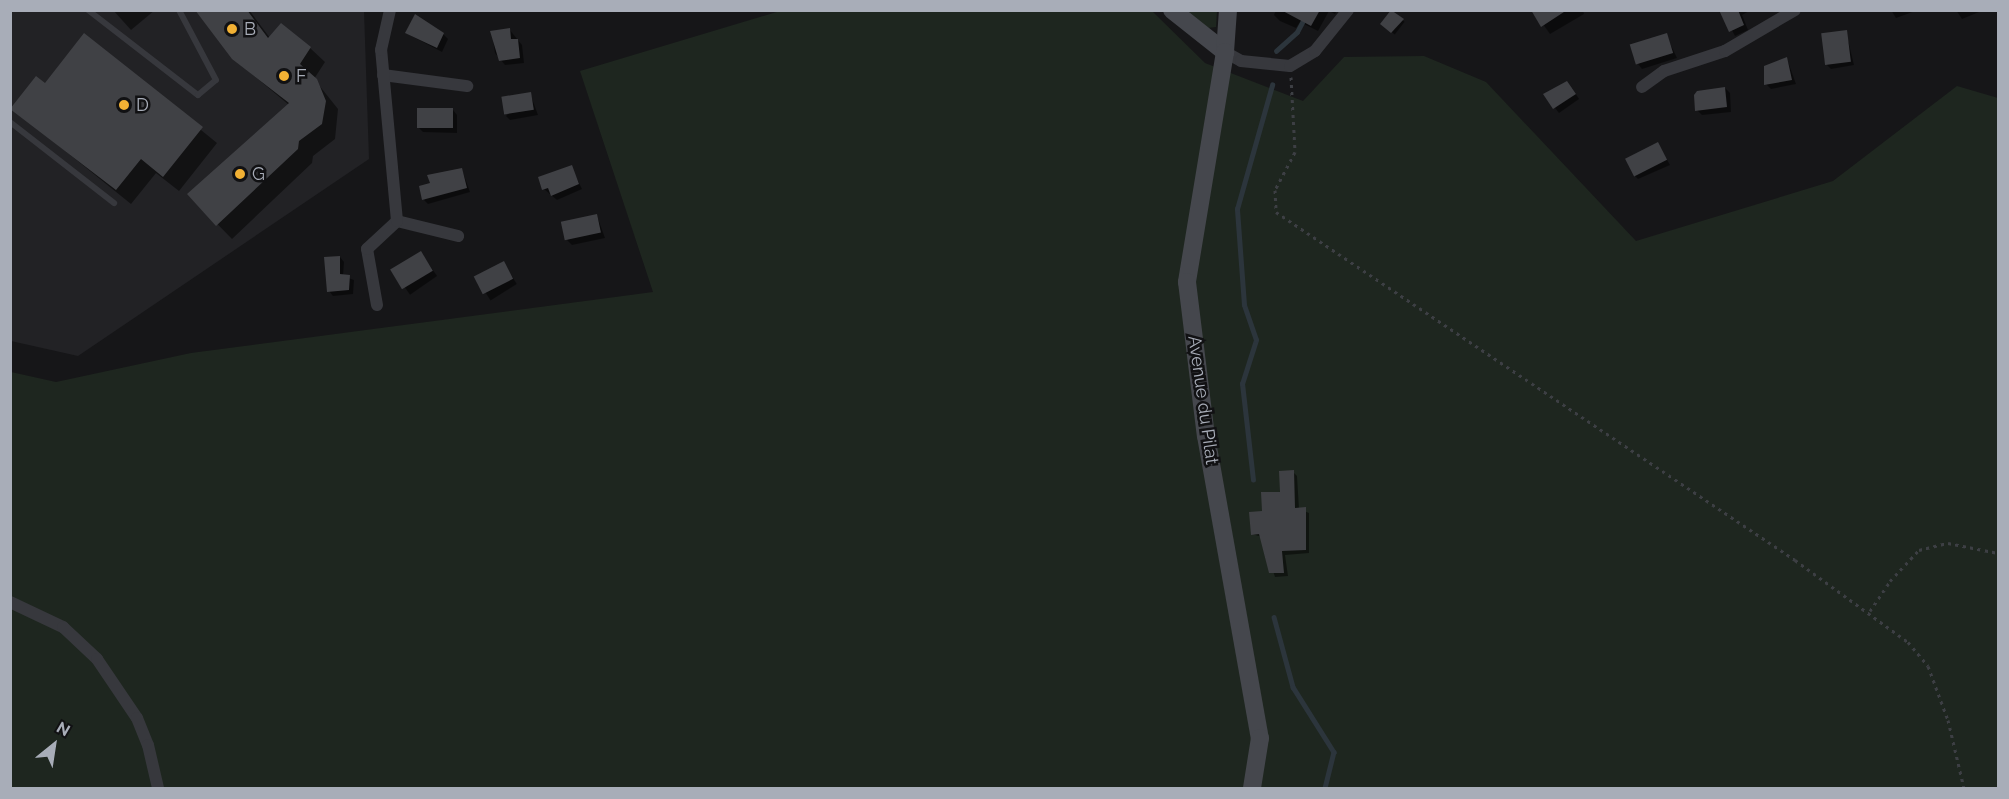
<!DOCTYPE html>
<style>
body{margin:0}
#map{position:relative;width:2009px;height:799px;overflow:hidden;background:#161618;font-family:Raleway,sans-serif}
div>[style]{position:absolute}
.built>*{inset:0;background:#222225}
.green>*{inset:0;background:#1e261f}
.shadow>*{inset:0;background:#0007;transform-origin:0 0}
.stream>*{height:4.5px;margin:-2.25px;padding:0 2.25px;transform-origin:2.25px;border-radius:2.25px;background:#2c353c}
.building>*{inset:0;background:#404145;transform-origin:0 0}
.path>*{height:3px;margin-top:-1.5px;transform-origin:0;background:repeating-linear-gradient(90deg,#3d3f44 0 3px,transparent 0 7.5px)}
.lane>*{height:6px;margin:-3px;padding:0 3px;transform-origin:3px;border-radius:3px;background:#37383d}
.street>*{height:12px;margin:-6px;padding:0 6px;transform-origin:6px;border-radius:6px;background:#37383d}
.secondary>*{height:18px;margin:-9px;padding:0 9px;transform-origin:9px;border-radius:9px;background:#45474d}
.dots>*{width:16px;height:16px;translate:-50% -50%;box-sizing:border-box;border:3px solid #111113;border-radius:50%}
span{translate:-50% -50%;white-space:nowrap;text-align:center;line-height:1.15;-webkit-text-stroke:5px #111113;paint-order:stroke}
.poi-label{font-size:18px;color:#a8adb8}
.left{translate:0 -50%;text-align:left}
.street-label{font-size:18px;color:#a8adb8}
.frame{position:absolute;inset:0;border:12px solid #a8adb8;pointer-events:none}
.north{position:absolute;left:24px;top:715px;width:60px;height:60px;-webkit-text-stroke:4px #111113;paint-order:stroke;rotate:30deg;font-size:16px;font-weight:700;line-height:24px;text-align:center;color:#a8adb8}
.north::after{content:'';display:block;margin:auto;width:21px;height:27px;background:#a8adb8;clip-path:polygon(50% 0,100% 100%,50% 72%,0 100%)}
</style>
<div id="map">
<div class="built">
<div style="clip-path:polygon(11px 11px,364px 11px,369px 159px,78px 356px,11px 341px)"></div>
</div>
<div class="green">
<div style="clip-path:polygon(780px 11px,1152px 11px,1205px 63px,1303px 101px,1344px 57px,1424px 56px,1486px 82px,1636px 241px,1833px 181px,1957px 86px,1998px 98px,1998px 788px,11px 788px,11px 372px,56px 382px,191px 353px,653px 292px,580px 71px)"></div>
<div style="clip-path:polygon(1186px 11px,1217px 11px,1216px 27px,1208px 28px)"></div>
</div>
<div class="shadow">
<div style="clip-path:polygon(113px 10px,155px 10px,131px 30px)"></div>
<div style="clip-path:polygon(197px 10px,249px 10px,270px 38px,310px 48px,325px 62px,314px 79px,338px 109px,335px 139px,313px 156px,312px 163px,232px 239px,189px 195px,289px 105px,233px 58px)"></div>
<div style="clip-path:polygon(1276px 10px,1337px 10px,1335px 14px,1329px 11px,1318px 31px,1300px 22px,1296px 28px,1280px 21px,1274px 15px)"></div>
<div style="clip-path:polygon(1533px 10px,1583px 10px,1584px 14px,1550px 34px)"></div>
<div style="clip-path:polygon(1721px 10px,1751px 10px,1742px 15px,1748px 30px,1735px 36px)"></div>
<div style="clip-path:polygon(1891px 10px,1918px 10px,1896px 18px)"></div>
<div style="clip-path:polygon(1956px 10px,1984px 10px,1962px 19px)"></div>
<div style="left:1392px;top:12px;width:16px;height:16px;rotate:38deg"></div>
<div style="clip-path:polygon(509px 29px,522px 45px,524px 63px,505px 65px,495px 53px,492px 32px)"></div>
<div style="clip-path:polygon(1846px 32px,1854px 65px,1831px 69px,1827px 65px)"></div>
<div style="clip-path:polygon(406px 33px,443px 34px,448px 39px,442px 52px)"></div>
<div style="clip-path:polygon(84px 35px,217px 143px,179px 191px,156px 173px,131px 204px,12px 108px,45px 85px)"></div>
<div style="clip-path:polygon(1666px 35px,1677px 58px,1642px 69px,1638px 64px)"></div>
<div style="clip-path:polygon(1787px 59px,1796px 84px,1771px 89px,1766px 84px)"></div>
<div style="clip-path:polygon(1572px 88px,1579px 99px,1559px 113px,1555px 108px)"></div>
<div style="clip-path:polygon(1725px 88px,1730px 93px,1731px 112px,1702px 115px,1697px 110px)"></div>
<div style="clip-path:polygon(530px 93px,538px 115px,510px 120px,506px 116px)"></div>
<div style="clip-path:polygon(453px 110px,457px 115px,457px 133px,423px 132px,418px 127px)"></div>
<div style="clip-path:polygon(1658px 144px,1670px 165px,1638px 179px,1634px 175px)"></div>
<div style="clip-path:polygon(571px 167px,582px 189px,557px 200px,544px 189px)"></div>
<div style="clip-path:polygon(462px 170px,470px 192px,428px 204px,424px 200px)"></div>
<div style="clip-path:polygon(597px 216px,605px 238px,572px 245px,567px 240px)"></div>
<div style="left:421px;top:253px;width:28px;height:33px;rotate:55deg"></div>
<div style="clip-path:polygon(340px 257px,344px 262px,343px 276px,354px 280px,353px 294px,333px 296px,329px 291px)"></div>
<div style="left:503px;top:262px;width:26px;height:31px;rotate:58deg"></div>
<div style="clip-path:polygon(1293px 472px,1297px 476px,1299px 509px,1309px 513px,1309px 553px,1285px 555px,1288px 576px,1275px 577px,1262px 537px,1252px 534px)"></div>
</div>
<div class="stream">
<div style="left:1276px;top:51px;width:28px;rotate:-42deg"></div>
<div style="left:1297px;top:32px;width:17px;rotate:-62deg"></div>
<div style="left:1253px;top:480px;width:97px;rotate:-96.5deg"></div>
<div style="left:1242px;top:384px;width:46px;rotate:-72.3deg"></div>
<div style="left:1256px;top:340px;width:37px;rotate:-109deg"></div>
<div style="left:1244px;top:305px;width:96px;rotate:-94.2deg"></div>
<div style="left:1237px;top:209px;width:129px;rotate:-74.2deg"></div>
<div style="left:1274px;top:617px;width:73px;rotate:74.8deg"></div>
<div style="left:1293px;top:687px;width:77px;rotate:57.8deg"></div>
<div style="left:1334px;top:752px;width:37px;rotate:104deg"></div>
</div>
<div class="building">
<div style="clip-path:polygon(195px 10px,247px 10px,268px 38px,281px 23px,311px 47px,300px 64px,317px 79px,326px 101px,322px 124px,299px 141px,298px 149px,216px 226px,187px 194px,289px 103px,232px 59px)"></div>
<div style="clip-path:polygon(1281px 10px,1320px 10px,1311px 26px)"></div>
<div style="clip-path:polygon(1391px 10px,1404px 19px,1391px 33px,1380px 24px)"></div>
<div style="clip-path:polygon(1531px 10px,1567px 10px,1541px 27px)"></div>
<div style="clip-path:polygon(1719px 10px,1738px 10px,1744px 25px,1729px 32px)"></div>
<div style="clip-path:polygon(415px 14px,444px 33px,437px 48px,405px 33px)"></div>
<div style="clip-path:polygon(510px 28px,511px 39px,518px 39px,520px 58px,499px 61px,490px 31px)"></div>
<div style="left:1847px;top:30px;width:32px;height:26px;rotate:83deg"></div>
<div style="clip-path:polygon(84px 33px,203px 127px,163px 177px,141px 159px,116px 190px,10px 109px,36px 76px,45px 83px)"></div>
<div style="left:1667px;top:33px;width:21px;height:39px;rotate:73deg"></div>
<div style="clip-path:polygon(1787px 57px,1792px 80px,1764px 85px,1764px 66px)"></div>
<div style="clip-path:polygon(1567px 81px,1576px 94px,1553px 109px,1543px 94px)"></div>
<div style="clip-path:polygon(1725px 87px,1727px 107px,1695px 111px,1694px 95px,1697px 91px)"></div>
<div style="left:531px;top:92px;width:18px;height:30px;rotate:81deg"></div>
<div style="left:417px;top:108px;width:36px;height:20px"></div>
<div style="left:1658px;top:142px;width:20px;height:37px;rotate:63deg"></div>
<div style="clip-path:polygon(572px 165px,579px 184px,551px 196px,548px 188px,542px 190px,538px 177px)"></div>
<div style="clip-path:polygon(462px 168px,467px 188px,422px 200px,419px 186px,430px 183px,427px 175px)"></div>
<div style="left:597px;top:214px;width:19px;height:37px;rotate:78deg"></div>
<div style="left:421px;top:251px;width:23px;height:36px;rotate:59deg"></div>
<div style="clip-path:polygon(340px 256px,340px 274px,350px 275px,349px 290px,327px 292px,324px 257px)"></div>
<div style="left:504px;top:261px;width:20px;height:34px;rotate:63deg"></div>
<div style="clip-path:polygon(1294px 470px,1295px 508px,1306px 507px,1306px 550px,1282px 551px,1284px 573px,1269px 573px,1259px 534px,1251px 535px,1249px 512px,1262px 511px,1261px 492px,1280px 492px,1279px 471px)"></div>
</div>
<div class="path">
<div style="left:1291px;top:77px;width:75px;rotate:86.9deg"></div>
<div style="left:1295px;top:152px;width:43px;rotate:117.8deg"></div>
<div style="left:1275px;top:190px;width:22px;rotate:87deg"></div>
<div style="left:1276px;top:212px;width:625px;rotate:33.84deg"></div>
<div style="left:1795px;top:560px;width:140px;rotate:36deg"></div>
<div style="left:1908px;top:642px;width:31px;rotate:50deg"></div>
<div style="left:1928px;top:666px;width:58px;rotate:69.7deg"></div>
<div style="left:1948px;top:720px;width:70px;rotate:76.8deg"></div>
<div style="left:1870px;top:611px;width:36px;rotate:-56deg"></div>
<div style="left:1890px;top:581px;width:42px;rotate:-46.9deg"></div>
<div style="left:1919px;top:550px;width:30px;rotate:-14deg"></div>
<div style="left:1948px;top:543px;width:51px;rotate:11.3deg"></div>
</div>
<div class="lane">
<div style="left:88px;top:10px;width:139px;rotate:37.7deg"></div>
<div style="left:198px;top:95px;width:23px;rotate:-40deg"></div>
<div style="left:216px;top:80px;width:79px;rotate:-117.9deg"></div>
<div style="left:10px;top:122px;width:132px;rotate:37.9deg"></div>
</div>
<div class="street">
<div style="left:1225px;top:52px;width:18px;rotate:29deg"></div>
<div style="left:1241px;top:61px;width:49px;rotate:5.8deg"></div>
<div style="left:1290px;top:66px;width:29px;rotate:-31deg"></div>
<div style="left:1315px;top:51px;width:53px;rotate:-51.2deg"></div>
<div style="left:383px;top:75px;width:85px;rotate:7.5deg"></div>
<div style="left:1642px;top:87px;width:27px;rotate:-36deg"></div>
<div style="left:1664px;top:71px;width:64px;rotate:-18.2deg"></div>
<div style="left:1725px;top:51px;width:81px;rotate:-30.4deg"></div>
<div style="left:397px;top:221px;width:63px;rotate:13.8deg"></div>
<div style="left:377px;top:305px;width:57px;rotate:-100.1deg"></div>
<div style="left:367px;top:249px;width:41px;rotate:-43deg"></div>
<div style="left:397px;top:221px;width:172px;rotate:-95.3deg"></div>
<div style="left:381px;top:50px;width:41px;rotate:-77.3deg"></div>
<div style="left:10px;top:602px;width:59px;rotate:25.3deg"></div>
<div style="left:63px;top:627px;width:47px;rotate:43.3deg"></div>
<div style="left:97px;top:659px;width:71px;rotate:55.9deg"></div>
<div style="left:137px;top:718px;width:29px;rotate:68deg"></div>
<div style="left:148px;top:745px;width:44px;rotate:76.9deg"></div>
</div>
<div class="secondary">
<div style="left:1172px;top:10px;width:68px;rotate:38.4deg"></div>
<div style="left:1228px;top:10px;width:42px;rotate:94.1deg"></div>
<div style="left:1225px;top:52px;width:233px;rotate:99.4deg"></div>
<div style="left:1187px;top:282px;width:155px;rotate:83deg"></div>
<div style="left:1206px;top:436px;width:307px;rotate:79.9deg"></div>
<div style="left:1260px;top:738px;width:51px;rotate:99.1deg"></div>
</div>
<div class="dots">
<div style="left:232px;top:29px;background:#f2b134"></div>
<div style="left:284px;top:76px;background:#f2b134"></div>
<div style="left:124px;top:105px;background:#f2b134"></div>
<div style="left:240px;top:174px;background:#f2b134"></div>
</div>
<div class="poi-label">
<span class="left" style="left:244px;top:29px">B</span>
<span class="left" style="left:296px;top:76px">F</span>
<span class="left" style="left:136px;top:105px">D</span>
<span class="left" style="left:252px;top:174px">G</span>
</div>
<div class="street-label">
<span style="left:1203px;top:400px;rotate:82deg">Avenue du Pilat</span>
</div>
<div class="frame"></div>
<div class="north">N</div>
</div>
